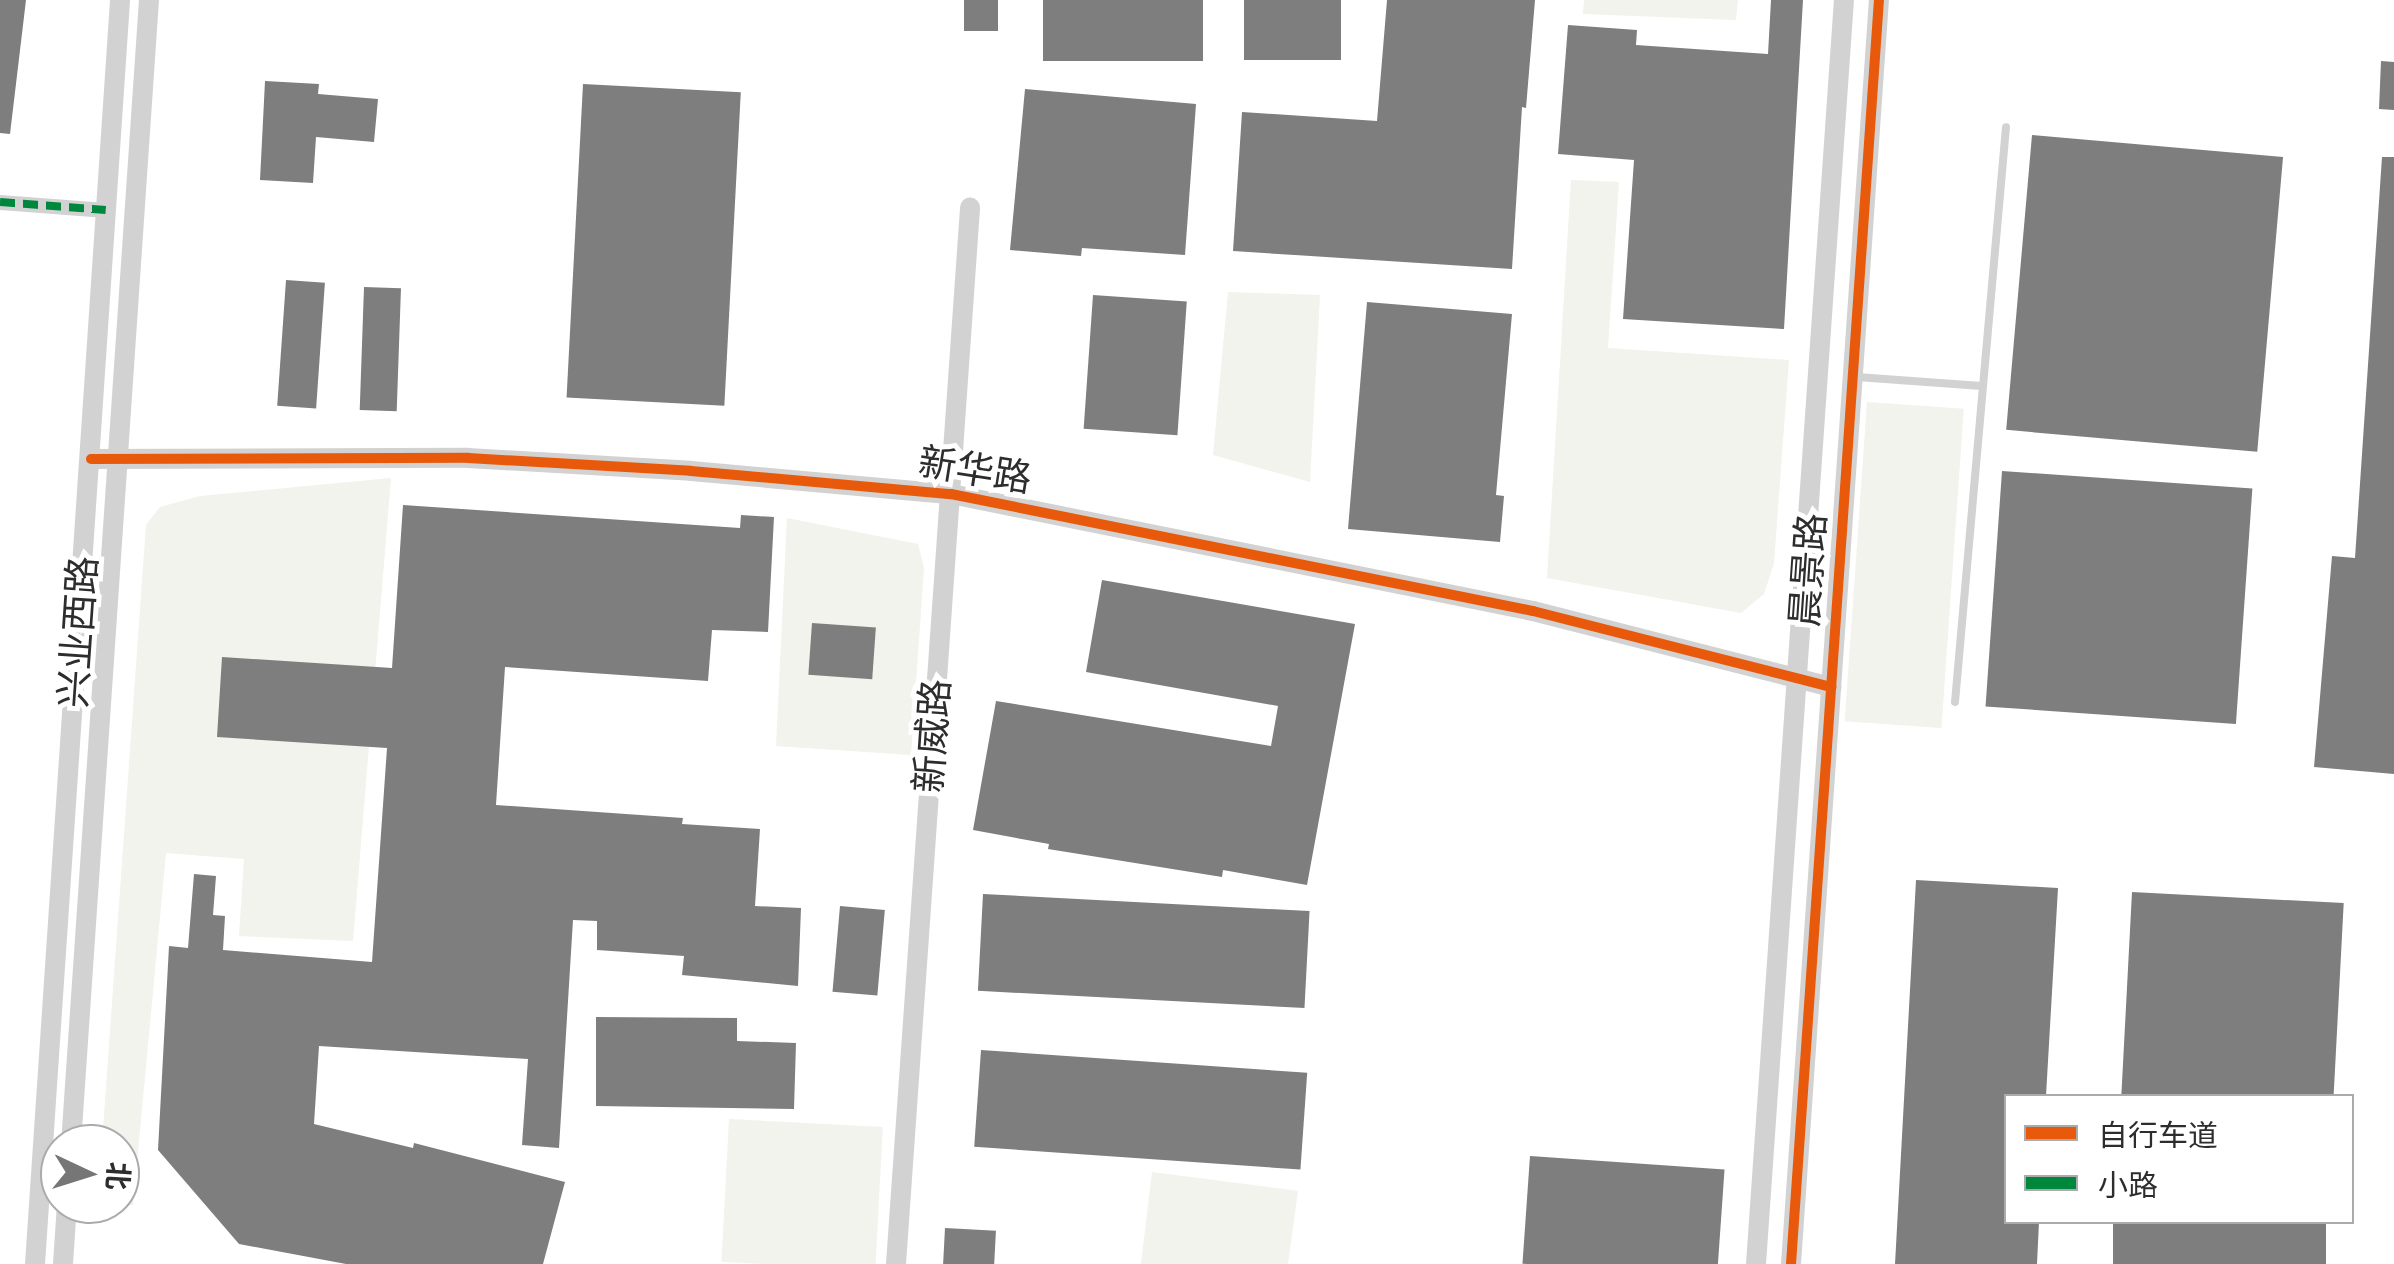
<!DOCTYPE html>
<meta charset="utf-8">
<style>
body{margin:0}
#map{position:relative;width:2394px;height:1264px;overflow:hidden;background:#fff;font-family:Figtree,"Noto Sans SC",sans-serif}
div>[style]{position:absolute}
.green>*{inset:0;background:#f1f3ec;transform-origin:0 0}
.building>*{inset:0;background:#7e7e7e;transform-origin:0 0}
.service>*{height:8px;margin:-4px;padding:0 4px;transform-origin:4px;border-radius:4px;background:#d2d2d2}
.minor>*{height:15px;margin:-7.5px;padding:0 7.5px;transform-origin:7.5px;border-radius:7.5px;background:#d2d2d2}
.tertiary>*{height:20px;margin:-10px;padding:0 10px;transform-origin:10px;border-radius:10px;background:#d2d2d2}
.quiet>*{height:8px;margin-top:-4px;transform-origin:0;background:repeating-linear-gradient(90deg,#00873e 0 15px,transparent 0 23px)}
.cycleway>*{height:10px;margin:-5px;padding:0 5px;transform-origin:5px;border-radius:5px;background:#e8590c}
span{translate:-50% -50%;white-space:nowrap;text-align:center;line-height:1.15;-webkit-text-stroke:10px #fff;paint-order:stroke}
.street-label{font-size:38px;color:#2d2d2d}
.legend{position:absolute;left:2004px;top:1094px;width:350px;height:130px;box-sizing:border-box;background:#fff;border:2px solid #ababab;margin:0;padding:12px 18px;list-style:none;font-size:30px;color:#2d2d2d}
.legend li{display:flex;align-items:center;gap:20px;height:50px}
.legend b{width:50px;border:2px solid #ababab}
.north{position:absolute;left:40px;top:1124px;width:100px;height:100px;box-sizing:border-box;background:#fff;border:2px solid #ababab;border-radius:50%;rotate:94deg;font-size:28px;font-weight:700;line-height:40px;text-align:center;color:#2d2d2d}
.north::after{content:'';display:block;margin:auto;width:35px;height:45px;background:#767676;clip-path:polygon(50% 0,100% 100%,50% 72%,0 100%)}
</style>
<div id="map">
<div class="green">
<div style="clip-path:polygon(1584px 0,1738px 0,1736px 20px,1583px 14px)"></div>
<div style="clip-path:polygon(1571px 180px,1619px 182px,1608px 348px,1789px 360px,1774px 563px,1764px 594px,1741px 613px,1547px 578px)"></div>
<div style="clip-path:polygon(1228px 292px,1320px 295px,1310px 482px,1213px 455px)"></div>
<div style="left:1867px;top:402px;width:97px;height:320px;rotate:4deg"></div>
<div style="clip-path:polygon(391px 478px,353px 941px,239px 936px,244px 859px,166px 853px,133px 1205px,98px 1204px,120px 1204px,120px 1144px,102px 1144px,146px 525px,160px 507px,200px 496px)"></div>
<div style="clip-path:polygon(787px 518px,918px 544px,924px 568px,911px 755px,776px 746px)"></div>
<div style="left:729px;top:1119px;width:154px;height:143px;rotate:3deg"></div>
<div style="clip-path:polygon(1152px 1172px,1298px 1191px,1288px 1264px,1141px 1264px)"></div>
</div>
<div class="building">
<div style="clip-path:polygon(0 0,26px 0,10px 134px,0 133px)"></div>
<div style="left:964px;top:0;width:34px;height:31px"></div>
<div style="left:1043px;top:0;width:160px;height:61px"></div>
<div style="left:1244px;top:0;width:97px;height:60px"></div>
<div style="clip-path:polygon(1387px 0,1535px 0,1526px 108px,1522px 107px,1512px 269px,1233px 251px,1242px 112px,1377px 121px)"></div>
<div style="clip-path:polygon(1771px 0,1803px 0,1784px 329px,1623px 319px,1634px 160px,1558px 154px,1568px 25px,1637px 30px,1636px 45px,1768px 54px)"></div>
<div style="clip-path:polygon(2381px 61px,2394px 62px,2394px 110px,2379px 109px)"></div>
<div style="clip-path:polygon(265px 81px,319px 84px,318px 94px,378px 99px,374px 142px,316px 137px,313px 183px,260px 180px)"></div>
<div style="left:583px;top:84px;width:158px;height:314px;rotate:3deg"></div>
<div style="clip-path:polygon(1025px 89px,1196px 104px,1185px 255px,1082px 248px,1081px 256px,1010px 250px)"></div>
<div style="left:2032px;top:135px;width:252px;height:296px;rotate:5deg"></div>
<div style="clip-path:polygon(2382px 157px,2394px 157px,2394px 774px,2314px 767px,2332px 556px,2355px 558px)"></div>
<div style="left:286px;top:280px;width:39px;height:126px;rotate:4deg"></div>
<div style="left:364px;top:287px;width:37px;height:123px;rotate:2deg"></div>
<div style="left:1093px;top:295px;width:94px;height:134px;rotate:4deg"></div>
<div style="clip-path:polygon(1367px 302px,1512px 314px,1496px 495px,1504px 496px,1500px 542px,1348px 529px)"></div>
<div style="left:2002px;top:471px;width:251px;height:236px;rotate:4deg"></div>
<div style="clip-path:polygon(403px 505px,740px 528px,741px 515px,774px 517px,768px 632px,712px 630px,708px 681px,505px 667px,496px 805px,683px 818px,682px 824px,760px 829px,755px 906px,801px 908px,798px 986px,682px 975px,684px 956px,597px 950px,597px 921px,573px 920px,559px 1148px,522px 1145px,528px 1059px,319px 1046px,314px 1124px,413px 1148px,414px 1143px,565px 1182px,543px 1264px,346px 1264px,239px 1244px,158px 1150px,169px 946px,188px 948px,194px 874px,216px 876px,213px 915px,225px 916px,223px 950px,372px 962px,387px 748px,217px 737px,222px 657px,392px 668px)"></div>
<div style="clip-path:polygon(1102px 580px,1355px 624px,1307px 885px,1223px 870px,1222px 877px,1048px 849px,1049px 844px,973px 830px,996px 701px,1271px 746px,1278px 706px,1086px 672px)"></div>
<div style="left:812px;top:623px;width:64px;height:52px;rotate:4deg"></div>
<div style="clip-path:polygon(1916px 880px,2058px 888px,2046px 1096px,2006px 1096px,2006px 1222px,2039px 1222px,2037px 1264px,1895px 1264px)"></div>
<div style="left:2132px;top:892px;width:212px;height:204px;rotate:3deg"></div>
<div style="left:983px;top:894px;width:327px;height:97px;rotate:3deg"></div>
<div style="left:840px;top:906px;width:45px;height:86px;rotate:5deg"></div>
<div style="clip-path:polygon(596px 1017px,737px 1018px,737px 1041px,796px 1043px,794px 1109px,596px 1106px)"></div>
<div style="left:981px;top:1050px;width:327px;height:97px;rotate:4deg"></div>
<div style="left:1530px;top:1156px;width:195px;height:108px;rotate:4deg"></div>
<div style="left:2113px;top:1222px;width:213px;height:42px"></div>
<div style="left:945px;top:1228px;width:51px;height:36px;rotate:3deg"></div>
</div>
<div class="service">
<div style="left:1857px;top:377px;width:125px;rotate:4.1deg"></div>
<div style="left:1955px;top:702px;width:577px;rotate:-84.93deg"></div>
</div>
<div class="minor">
<div style="left:0;top:202px;width:106px;rotate:4.3deg"></div>
</div>
<div class="tertiary">
<div style="left:91px;top:459px;width:377px;rotate:-0.2deg"></div>
<div style="left:468px;top:458px;width:223px;rotate:3.3deg"></div>
<div style="left:691px;top:471px;width:261px;rotate:5.1deg"></div>
<div style="left:951px;top:494px;width:594px;rotate:11.37deg"></div>
<div style="left:1533px;top:611px;width:308px;rotate:14.3deg"></div>
<div style="left:71px;top:1144px;width:1147px;rotate:-86.1deg"></div>
<div style="left:35px;top:1264px;width:1267px;rotate:-86.15deg"></div>
<div style="left:63px;top:1264px;width:60px;rotate:-86.2deg"></div>
<div style="left:896px;top:1264px;width:1059px;rotate:-85.99deg"></div>
<div style="left:1756px;top:1264px;width:1267px;rotate:-86.02deg"></div>
<div style="left:1791px;top:1264px;width:1267px;rotate:-86.02deg"></div>
</div>
<div class="quiet">
<div style="left:0;top:202px;width:106px;rotate:4.3deg"></div>
</div>
<div class="cycleway">
<div style="left:91px;top:459px;width:377px;rotate:-0.2deg"></div>
<div style="left:468px;top:458px;width:223px;rotate:3.3deg"></div>
<div style="left:691px;top:471px;width:261px;rotate:5.1deg"></div>
<div style="left:951px;top:494px;width:594px;rotate:11.37deg"></div>
<div style="left:1533px;top:611px;width:308px;rotate:14.3deg"></div>
<div style="left:1791px;top:1264px;width:1267px;rotate:-86.02deg"></div>
</div>
<div class="street-label">
<span style="left:975px;top:471px;rotate:9deg">新华路</span>
<span style="left:1809px;top:570px;rotate:-86deg">晨景路</span>
<span style="left:79px;top:632px;rotate:-86deg">兴业西路</span>
<span style="left:933px;top:736px;rotate:-86deg">新威路</span>
</div>
<ul class="legend">
<li><b style="height:12px;background:#e8590c"></b>自行车道</li>
<li><b style="height:12px;background:#00873e"></b>小路</li>
</ul>
<div class="north">北</div>
</div>
